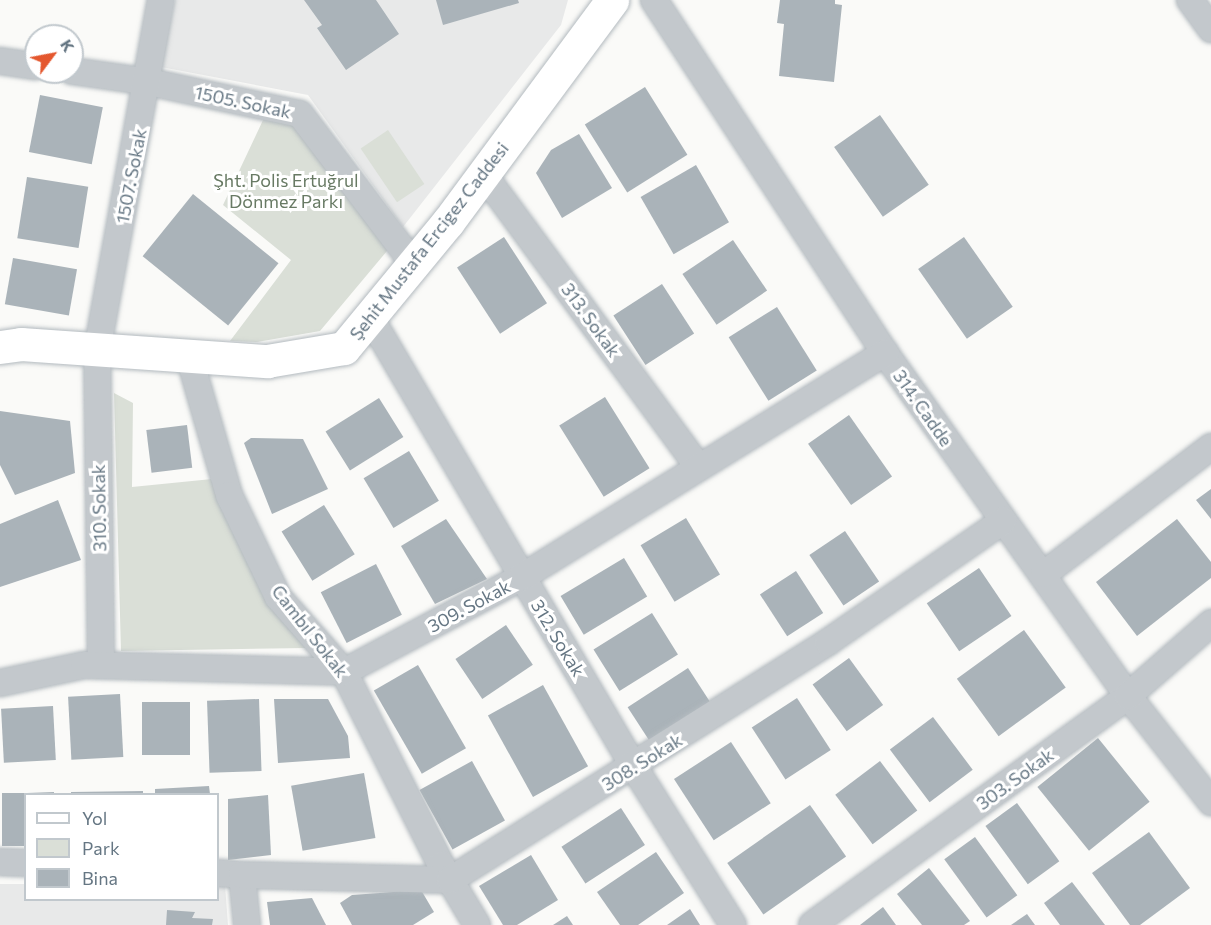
<!DOCTYPE html>
<meta charset="utf-8">
<style>
body{margin:0}
#map{position:relative;width:1211px;height:925px;overflow:hidden;background:#fafaf8;font-family:Commissioner,sans-serif}
div>[style]{position:absolute}
.built>*{inset:0;background:#e8e9e9}
.green>*{inset:0;background:#dadfd7;transform-origin:0 0}
.building>*{inset:0;background:#aab3b9;transform-origin:0 0}
.roads{filter:drop-shadow(0 0 2px #b3babf) drop-shadow(0 0 2px #b3babf)}
.street>*{height:26px;margin:-13px;padding:0 13px;transform-origin:13px;border-radius:13px;background:#c3c8cc}
.secondary>*{height:33px;margin:-16.5px;padding:0 16.5px;transform-origin:16.5px;border-radius:16.5px;background:#fff}
span{translate:-50% -50%;white-space:nowrap;text-align:center;line-height:1.15;-webkit-text-stroke:6px #fff;paint-order:stroke}
.street-label{font-size:18px;color:#657683}
.park-label{font-size:18px;color:#687a64}
.legend{position:absolute;left:24px;top:793px;width:195px;height:108px;box-sizing:border-box;background:#fff;border:2px solid #c1c8cd;margin:0;padding:8px 10px;list-style:none;font-size:18px;color:#657683}
.legend li{display:flex;align-items:center;gap:12px;height:30px}
.legend b{width:30px;border:2px solid #c1c8cd}
.north{position:absolute;left:24px;top:24px;width:60px;height:60px;box-sizing:border-box;background:#fff;border:2px solid #c1c8cd;border-radius:50%;rotate:58deg;font-size:16px;font-weight:700;line-height:24px;text-align:center;color:#657683}
.north::after{content:'';display:block;margin:auto;width:21px;height:27px;background:#e4572e;clip-path:polygon(50% 0,100% 100%,50% 72%,0 100%)}
</style>
<div id="map">
<div class="built">
<div style="clip-path:polygon(175px 0,568px 0,561px 25px,403px 227px,308px 95px,161px 67px)"></div>
<div style="clip-path:polygon(0 884px,25px 884px,26px 900px,218px 900px,218px 885px,225px 885px,228px 925px,0 925px)"></div>
</div>
<div class="green">
<div style="clip-path:polygon(264px 118px,294px 122px,392px 245px,320px 331px,257px 342px,230px 341px,291px 260px,223px 205px)"></div>
<div style="left:388px;top:130px;width:65px;height:33px;rotate:56deg"></div>
<div style="clip-path:polygon(114px 393px,133px 403px,132px 487px,212px 479px,274px 607px,306px 648px,121px 651px)"></div>
</div>
<div class="building">
<div style="clip-path:polygon(304px 0,376px 0,399px 34px,346px 70px,317px 28px,322px 25px)"></div>
<div style="clip-path:polygon(436px 0,518px 0,519px 3px,443px 25px)"></div>
<div style="clip-path:polygon(780px 0,835px 0,835px 4px,842px 5px,834px 82px,779px 76px,784px 24px,777px 23px)"></div>
<div style="left:645px;top:87px;width:80px;height:71px;rotate:58deg"></div>
<div style="left:40px;top:95px;width:64px;height:58px;rotate:11deg"></div>
<div style="left:880px;top:115px;width:85px;height:56px;rotate:55deg"></div>
<div style="clip-path:polygon(579px 134px,612px 188px,562px 218px,536px 173px,551px 150px)"></div>
<div style="left:696px;top:165px;width:66px;height:64px;rotate:60deg"></div>
<div style="left:27px;top:177px;width:62px;height:62px;rotate:9deg"></div>
<div style="left:193px;top:194px;width:110px;height:80px;rotate:39deg"></div>
<div style="left:504px;top:237px;width:79px;height:56px;rotate:57deg"></div>
<div style="left:964px;top:237px;width:85px;height:56px;rotate:55deg"></div>
<div style="left:733px;top:240px;width:61px;height:61px;rotate:56deg"></div>
<div style="left:13px;top:258px;width:65px;height:47px;rotate:10deg"></div>
<div style="left:662px;top:284px;width:59px;height:58px;rotate:57deg"></div>
<div style="left:777px;top:307px;width:75px;height:57px;rotate:58deg"></div>
<div style="left:605px;top:397px;width:84px;height:54px;rotate:58deg"></div>
<div style="left:379px;top:398px;width:46px;height:63px;rotate:58deg"></div>
<div style="clip-path:polygon(0 411px,70px 421px,75px 473px,15px 495px,0 465px)"></div>
<div style="left:849px;top:415px;width:75px;height:50px;rotate:55deg"></div>
<div style="left:187px;top:425px;width:43px;height:41px;rotate:83deg"></div>
<div style="clip-path:polygon(251px 438px,303px 439px,328px 489px,272px 514px,244px 443px)"></div>
<div style="left:409px;top:451px;width:58px;height:53px;rotate:59deg"></div>
<div style="clip-path:polygon(1211px 489px,1211px 519px,1196px 500px)"></div>
<div style="clip-path:polygon(58px 500px,81px 560px,0 587px,0 524px)"></div>
<div style="left:324px;top:505px;width:58px;height:50px;rotate:58deg"></div>
<div style="left:686px;top:518px;width:66px;height:53px;rotate:59deg"></div>
<div style="clip-path:polygon(446px 519px,487px 579px,435px 604px,401px 546px)"></div>
<div style="clip-path:polygon(1177px 519px,1211px 562px,1211px 578px,1137px 636px,1096px 582px)"></div>
<div style="left:845px;top:531px;width:61px;height:43px;rotate:56deg"></div>
<div style="left:624px;top:558px;width:45px;height:74px;rotate:59deg"></div>
<div style="left:376px;top:564px;width:57px;height:62px;rotate:63deg"></div>
<div style="left:979px;top:568px;width:58px;height:63px;rotate:56deg"></div>
<div style="left:796px;top:571px;width:50px;height:43px;rotate:57deg"></div>
<div style="left:652px;top:613px;width:49px;height:69px;rotate:58deg"></div>
<div style="left:506px;top:625px;width:48px;height:61px;rotate:56deg"></div>
<div style="left:1024px;top:630px;width:71px;height:83px;rotate:54deg"></div>
<div style="left:849px;top:658px;width:58px;height:45px;rotate:54deg"></div>
<div style="left:418px;top:665px;width:96px;height:51px;rotate:60deg"></div>
<div style="left:688px;top:668px;width:40px;height:72px;rotate:57deg"></div>
<div style="left:543px;top:685px;width:93px;height:63px;rotate:61deg"></div>
<div style="left:120px;top:694px;width:63px;height:52px;rotate:87deg"></div>
<div style="left:797px;top:698px;width:62px;height:54px;rotate:57deg"></div>
<div style="left:259px;top:699px;width:72px;height:52px;rotate:88deg"></div>
<div style="clip-path:polygon(274px 699px,328px 699px,348px 736px,350px 758px,278px 763px)"></div>
<div style="left:142px;top:702px;width:48px;height:53px"></div>
<div style="left:53px;top:706px;width:54px;height:52px;rotate:87deg"></div>
<div style="left:933px;top:717px;width:66px;height:54px;rotate:53deg"></div>
<div style="left:1098px;top:738px;width:82px;height:78px;rotate:51deg"></div>
<div style="left:731px;top:742px;width:73px;height:68px;rotate:57deg"></div>
<div style="left:472px;top:761px;width:68px;height:60px;rotate:61deg"></div>
<div style="left:880px;top:761px;width:62px;height:56px;rotate:53deg"></div>
<div style="left:364px;top:773px;width:66px;height:74px;rotate:80deg"></div>
<div style="clip-path:polygon(209px 786px,210px 794px,155px 794px,155px 789px)"></div>
<div style="clip-path:polygon(143px 791px,143px 794px,71px 794px,71px 792px)"></div>
<div style="clip-path:polygon(54px 792px,54px 794px,27px 794px,27px 793px)"></div>
<div style="left:2px;top:793px;width:24px;height:53px"></div>
<div style="clip-path:polygon(268px 795px,271px 855px,228px 860px,228px 799px)"></div>
<div style="left:1017px;top:803px;width:72px;height:39px;rotate:54deg"></div>
<div style="left:810px;top:805px;width:63px;height:101px;rotate:55deg"></div>
<div style="left:621px;top:808px;width:44px;height:71px;rotate:57deg"></div>
<div style="clip-path:polygon(1149px 832px,1190px 888px,1140px 925px,1130px 925px,1092px 873px)"></div>
<div style="left:975px;top:837px;width:72px;height:38px;rotate:54deg"></div>
<div style="clip-path:polygon(656px 852px,684px 893px,638px 925px,620px 925px,597px 892px)"></div>
<div style="clip-path:polygon(531px 855px,558px 900px,517px 925px,503px 925px,479px 886px)"></div>
<div style="clip-path:polygon(929px 868px,970px 921px,964px 925px,922px 925px,897px 894px)"></div>
<div style="clip-path:polygon(1072px 882px,1105px 925px,1060px 925px,1044px 903px)"></div>
<div style="clip-path:polygon(421px 890px,434px 912px,413px 925px,352px 925px,340px 903px,352px 895px)"></div>
<div style="clip-path:polygon(312px 898px,326px 925px,270px 925px,267px 902px)"></div>
<div style="clip-path:polygon(883px 907px,896px 925px,860px 925px)"></div>
<div style="clip-path:polygon(690px 909px,700px 925px,667px 925px)"></div>
<div style="clip-path:polygon(167px 910px,195px 912px,192px 918px,213px 919px,212px 925px,166px 925px)"></div>
<div style="clip-path:polygon(1027px 914px,1035px 925px,1011px 925px)"></div>
<div style="clip-path:polygon(567px 916px,573px 925px,553px 925px)"></div>
</div>
<div class="roads">
<div class="street">
<div style="left:654px;top:0;width:422px;rotate:56.8deg"></div>
<div style="left:885px;top:353px;width:420px;rotate:54.7deg"></div>
<div style="left:1128px;top:696px;width:135px;rotate:51.9deg"></div>
<div style="left:1190px;top:0;width:36px;rotate:54deg"></div>
<div style="left:0;top:61px;width:36px;rotate:8deg"></div>
<div style="left:72px;top:71px;width:78px;rotate:8.1deg"></div>
<div style="left:149px;top:82px;width:154px;rotate:12deg"></div>
<div style="left:300px;top:114px;width:188px;rotate:52.8deg"></div>
<div style="left:484px;top:175px;width:361px;rotate:53.7deg"></div>
<div style="left:370px;top:317px;width:522px;rotate:59.6deg"></div>
<div style="left:634px;top:767px;width:186px;rotate:57.9deg"></div>
<div style="left:189px;top:356px;width:145px;rotate:73.9deg"></div>
<div style="left:229px;top:495px;width:113px;rotate:64.3deg"></div>
<div style="left:278px;top:597px;width:100px;rotate:48.7deg"></div>
<div style="left:344px;top:672px;width:216px;rotate:63.3deg"></div>
<div style="left:441px;top:865px;width:70px;rotate:59deg"></div>
<div style="left:1044px;top:574px;width:210px;rotate:-37.3deg"></div>
<div style="left:101px;top:665px;width:314px;rotate:-90.7deg"></div>
<div style="left:97px;top:351px;width:357px;rotate:-79.7deg"></div>
<div style="left:0;top:683px;width:86px;rotate:-12.1deg"></div>
<div style="left:84px;top:665px;width:260px;rotate:1.5deg"></div>
<div style="left:344px;top:672px;width:202px;rotate:-28.1deg"></div>
<div style="left:522px;top:577px;width:427px;rotate:-31.7deg"></div>
<div style="left:0;top:862px;width:26px;rotate:2deg"></div>
<div style="left:218px;top:873px;width:24px;rotate:5deg"></div>
<div style="left:242px;top:875px;width:50px;rotate:84.3deg"></div>
<div style="left:242px;top:875px;width:208px;rotate:1.4deg"></div>
<div style="left:450px;top:880px;width:447px;rotate:-32.2deg"></div>
<div style="left:828px;top:642px;width:213px;rotate:-34.7deg"></div>
<div style="left:812px;top:925px;width:390px;rotate:-35.9deg"></div>
<div style="left:1128px;top:696px;width:111px;rotate:-41.3deg"></div>
</div>
<div class="secondary">
<div style="left:0;top:347px;width:21px;rotate:-8deg"></div>
<div style="left:21px;top:344px;width:247px;rotate:4deg"></div>
<div style="left:267px;top:361px;width:78px;rotate:-9.6deg"></div>
<div style="left:344px;top:348px;width:163px;rotate:-50.5deg"></div>
<div style="left:448px;top:222px;width:276px;rotate:-53.5deg"></div>
</div>
</div>
<div class="street-label">
<span style="left:243px;top:102px;rotate:12deg">1505. Sokak</span>
<span style="left:131px;top:176px;rotate:-79deg">1507. Sokak</span>
<span style="left:429px;top:241px;rotate:-52deg">Şehit Mustafa Ercigez Caddesi</span>
<span style="left:591px;top:320px;rotate:54deg">313. Sokak</span>
<span style="left:923px;top:408px;rotate:55deg">314. Cadde</span>
<span style="left:99px;top:508px;rotate:-91deg">310. Sokak</span>
<span style="left:469px;top:606px;rotate:-28deg">309. Sokak</span>
<span style="left:310px;top:631px;rotate:52deg">Cambıl Sokak</span>
<span style="left:558px;top:638px;rotate:59deg">312. Sokak</span>
<span style="left:642px;top:762px;rotate:-32deg">308. Sokak</span>
<span style="left:1015px;top:779px;rotate:-36deg">303. Sokak</span>
</div>
<div class="park-label">
<span style="left:286px;top:191px">Şht. Polis Ertuğrul<br>Dönmez Parkı</span>
</div>
<ul class="legend">
<li><b style="height:8px;background:#fff"></b>Yol</li>
<li><b style="height:16px;background:#dadfd7"></b>Park</li>
<li><b style="height:16px;background:#aab3b9"></b>Bina</li>
</ul>
<div class="north">K</div>
</div>
